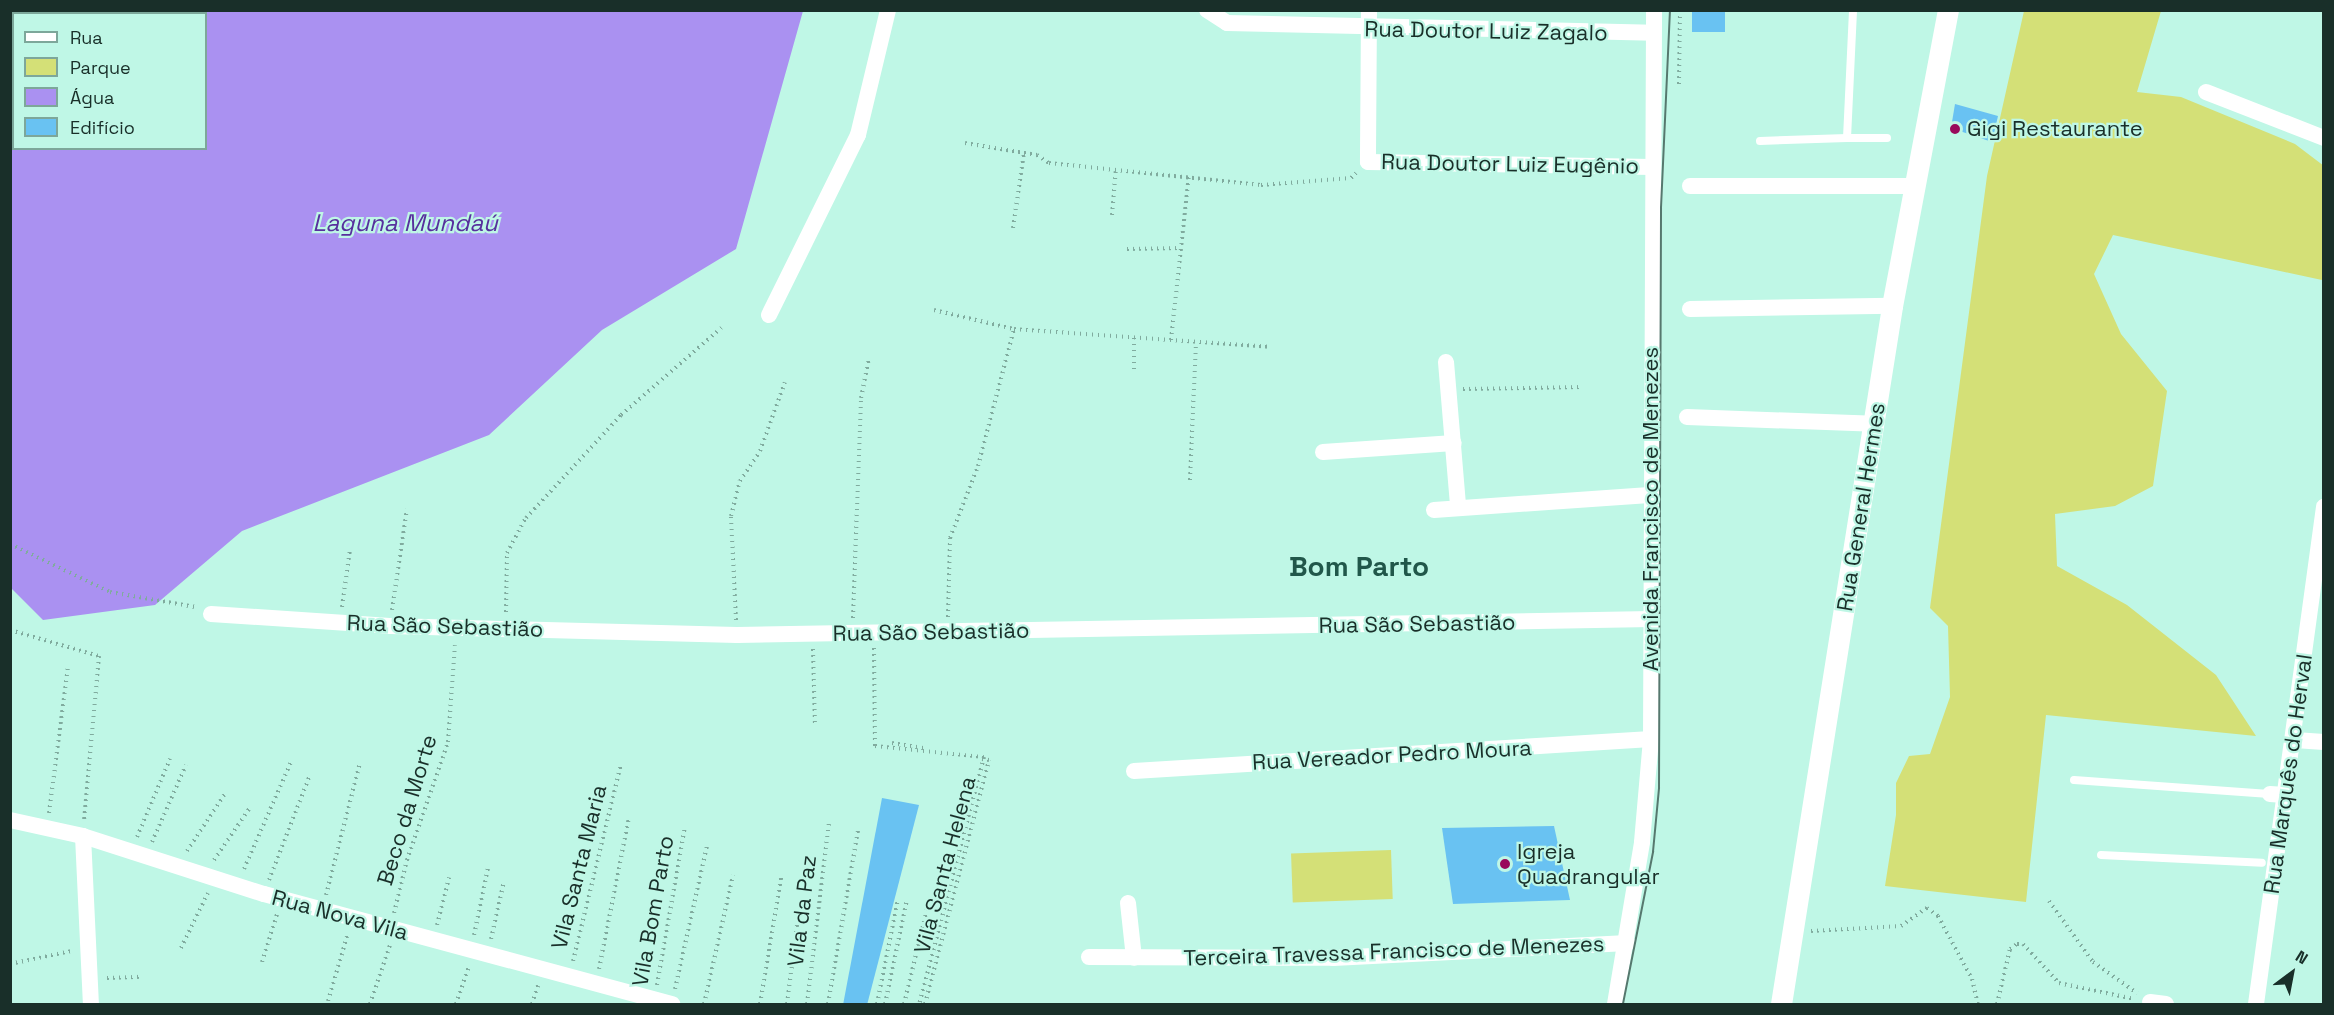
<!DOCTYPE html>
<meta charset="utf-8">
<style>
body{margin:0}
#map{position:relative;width:2334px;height:1015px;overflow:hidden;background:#bff7e6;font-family:"Space Grotesk",sans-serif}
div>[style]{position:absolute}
.green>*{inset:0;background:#d4e077;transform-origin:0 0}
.water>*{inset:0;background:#aa91f1}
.building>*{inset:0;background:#69c2f2;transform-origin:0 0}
.path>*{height:4px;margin-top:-2px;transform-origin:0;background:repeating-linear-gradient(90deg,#80ab9e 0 1.5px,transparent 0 6px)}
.service>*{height:8px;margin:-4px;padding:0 4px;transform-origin:4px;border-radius:4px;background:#fff}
.minor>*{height:16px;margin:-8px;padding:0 8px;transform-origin:8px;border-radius:8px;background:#fff}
.tertiary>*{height:21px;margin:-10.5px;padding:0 10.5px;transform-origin:10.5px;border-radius:10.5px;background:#fff}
.tram>*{height:1.5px;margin:-0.75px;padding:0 0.75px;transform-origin:0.75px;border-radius:0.75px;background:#56786e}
.dots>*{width:16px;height:16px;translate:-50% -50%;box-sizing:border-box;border:3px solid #bff7e6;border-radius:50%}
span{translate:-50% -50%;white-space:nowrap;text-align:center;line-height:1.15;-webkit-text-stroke:4.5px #bff7e6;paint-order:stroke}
.street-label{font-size:22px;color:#192f29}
.poi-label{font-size:22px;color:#192f29}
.left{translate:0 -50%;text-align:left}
.water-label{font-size:24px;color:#57309d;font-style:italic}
.district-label{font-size:28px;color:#21574a;font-weight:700}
.frame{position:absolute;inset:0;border:12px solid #192f29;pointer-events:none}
.legend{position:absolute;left:12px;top:12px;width:195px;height:138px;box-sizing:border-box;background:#bff7e6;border:2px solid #7da79a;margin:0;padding:8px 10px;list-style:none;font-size:18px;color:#192f29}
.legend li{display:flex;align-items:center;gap:12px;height:30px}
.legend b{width:30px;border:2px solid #7da79a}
.north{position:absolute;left:2262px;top:943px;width:60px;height:60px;-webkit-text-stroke:4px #bff7e6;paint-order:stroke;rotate:32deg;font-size:16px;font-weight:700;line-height:24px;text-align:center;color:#192f29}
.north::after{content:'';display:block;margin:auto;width:21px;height:27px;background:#192f29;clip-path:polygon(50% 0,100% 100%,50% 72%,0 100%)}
</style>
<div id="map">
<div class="green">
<div style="clip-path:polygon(2024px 11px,2161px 11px,2137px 92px,2181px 97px,2295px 144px,2324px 166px,2322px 280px,2113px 235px,2094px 274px,2121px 334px,2167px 391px,2153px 486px,2115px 506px,2055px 514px,2057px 566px,2127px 605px,2216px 675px,2256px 736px,2046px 715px,2026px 902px,1885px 886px,1896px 815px,1896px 783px,1909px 756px,1930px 754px,1950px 697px,1948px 626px,1930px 608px,1987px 176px)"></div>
<div style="left:1391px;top:850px;width:49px;height:100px;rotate:88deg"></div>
</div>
<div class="water">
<div style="clip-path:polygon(evenodd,10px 11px,11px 10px,803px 11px,736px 249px,602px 330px,489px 435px,242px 531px,155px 605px,43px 620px,11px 588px,10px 11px,14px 14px,206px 14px,206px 148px,14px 148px,14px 14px)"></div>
</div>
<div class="building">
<div style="left:1692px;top:10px;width:33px;height:22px"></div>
<div style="clip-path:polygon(1955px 104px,1998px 116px,1992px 142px,1951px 128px)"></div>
<div style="clip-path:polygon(882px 798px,919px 805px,867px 1005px,843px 1005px)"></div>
<div style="clip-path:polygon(1554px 826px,1570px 900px,1453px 904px,1442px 828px)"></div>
</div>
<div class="path">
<div style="left:1679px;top:84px;width:74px;rotate:-89.2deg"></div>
<div style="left:965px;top:143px;width:73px;rotate:9.5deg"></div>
<div style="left:1037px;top:155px;width:14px;rotate:34deg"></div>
<div style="left:1049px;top:163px;width:213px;rotate:5.9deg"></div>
<div style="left:1261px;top:185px;width:90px;rotate:-4.4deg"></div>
<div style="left:1351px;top:178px;width:7px;rotate:-45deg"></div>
<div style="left:1112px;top:215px;width:47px;rotate:-85.1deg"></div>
<div style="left:1013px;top:228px;width:76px;rotate:-81.7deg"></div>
<div style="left:1127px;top:249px;width:54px;rotate:-1.1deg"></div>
<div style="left:934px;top:310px;width:82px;rotate:13.4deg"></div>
<div style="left:1014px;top:329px;width:256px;rotate:4deg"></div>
<div style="left:1134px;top:338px;width:31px;rotate:90deg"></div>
<div style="left:1171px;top:340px;width:166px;rotate:-83.8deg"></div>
<div style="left:1463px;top:389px;width:119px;rotate:-1deg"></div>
<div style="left:1190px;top:480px;width:138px;rotate:-87.5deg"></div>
<div style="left:10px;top:544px;width:111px;rotate:25.6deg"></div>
<div style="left:110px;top:592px;width:87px;rotate:9.9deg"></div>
<div style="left:342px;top:607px;width:59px;rotate:-82.1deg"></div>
<div style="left:392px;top:610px;width:102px;rotate:-81.6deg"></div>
<div style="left:506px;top:612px;width:59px;rotate:-89deg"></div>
<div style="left:507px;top:553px;width:40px;rotate:-62deg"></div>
<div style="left:526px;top:518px;width:140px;rotate:-47.3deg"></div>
<div style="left:621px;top:415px;width:133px;rotate:-41deg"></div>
<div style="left:948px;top:617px;width:79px;rotate:-88.5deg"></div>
<div style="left:950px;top:538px;width:77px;rotate:-68.7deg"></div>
<div style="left:978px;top:466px;width:142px;rotate:-75.3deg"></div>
<div style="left:853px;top:618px;width:220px;rotate:-87.9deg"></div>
<div style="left:861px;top:398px;width:41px;rotate:-78.7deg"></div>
<div style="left:736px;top:620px;width:104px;rotate:-92.8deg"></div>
<div style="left:731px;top:516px;width:36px;rotate:-76deg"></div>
<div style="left:740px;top:481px;width:36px;rotate:-56deg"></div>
<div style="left:760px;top:451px;width:73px;rotate:-70.1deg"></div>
<div style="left:10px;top:630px;width:93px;rotate:16.3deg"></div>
<div style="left:99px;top:656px;width:165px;rotate:95.2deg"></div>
<div style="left:874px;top:648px;width:98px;rotate:89.4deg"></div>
<div style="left:875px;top:746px;width:110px;rotate:5.8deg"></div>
<div style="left:984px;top:757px;width:255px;rotate:104.7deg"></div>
<div style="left:813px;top:649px;width:76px;rotate:88.5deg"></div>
<div style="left:892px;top:743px;width:33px;rotate:9deg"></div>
<div style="left:49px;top:813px;width:147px;rotate:-82.6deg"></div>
<div style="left:137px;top:837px;width:85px;rotate:-67.1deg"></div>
<div style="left:152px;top:842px;width:84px;rotate:-66.2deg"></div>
<div style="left:187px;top:851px;width:71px;rotate:-56.5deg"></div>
<div style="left:214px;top:860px;width:62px;rotate:-55.5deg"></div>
<div style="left:244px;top:869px;width:117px;rotate:-66.3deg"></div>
<div style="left:269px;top:880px;width:113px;rotate:-68.7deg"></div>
<div style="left:326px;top:895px;width:136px;rotate:-75.6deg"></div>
<div style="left:2049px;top:901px;width:75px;rotate:54.2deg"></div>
<div style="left:2093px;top:962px;width:54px;rotate:35.2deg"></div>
<div style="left:394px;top:913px;width:55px;rotate:-76.2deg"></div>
<div style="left:407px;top:860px;width:125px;rotate:-70.8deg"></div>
<div style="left:448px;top:742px;width:97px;rotate:-85.9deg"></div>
<div style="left:437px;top:925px;width:49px;rotate:-75.7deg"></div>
<div style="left:1811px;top:931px;width:90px;rotate:-3.2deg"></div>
<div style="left:1901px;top:926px;width:32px;rotate:-35deg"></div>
<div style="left:1927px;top:908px;width:14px;rotate:36deg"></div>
<div style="left:1938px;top:916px;width:72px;rotate:61.6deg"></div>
<div style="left:1972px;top:979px;width:26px;rotate:77deg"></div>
<div style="left:474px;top:935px;width:68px;rotate:-78.2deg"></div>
<div style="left:491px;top:939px;width:59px;rotate:-77.4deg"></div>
<div style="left:181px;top:948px;width:61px;rotate:-63.9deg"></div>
<div style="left:573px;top:961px;width:203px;rotate:-76.3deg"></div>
<div style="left:262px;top:962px;width:50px;rotate:-72.6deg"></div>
<div style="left:10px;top:964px;width:62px;rotate:-12deg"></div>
<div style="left:599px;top:969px;width:154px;rotate:-78.8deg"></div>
<div style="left:107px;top:978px;width:35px;rotate:-2deg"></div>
<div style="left:657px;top:985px;width:160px;rotate:-80deg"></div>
<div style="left:675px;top:989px;width:147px;rotate:-77.4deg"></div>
<div style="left:328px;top:1001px;width:71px;rotate:-73.6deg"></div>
<div style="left:370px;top:1004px;width:62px;rotate:-71.3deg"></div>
<div style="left:456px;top:1004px;width:40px;rotate:-71.1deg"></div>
<div style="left:532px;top:1004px;width:20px;rotate:-72deg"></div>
<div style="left:704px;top:1004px;width:132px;rotate:-77.3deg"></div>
<div style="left:760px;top:1004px;width:128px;rotate:-80.5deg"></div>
<div style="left:787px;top:1004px;width:80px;rotate:-82.8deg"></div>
<div style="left:807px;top:1004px;width:184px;rotate:-83.1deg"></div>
<div style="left:828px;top:1004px;width:176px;rotate:-80.2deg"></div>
<div style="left:877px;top:1004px;width:107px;rotate:-78.7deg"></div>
<div style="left:885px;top:1004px;width:106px;rotate:-78.1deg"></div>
<div style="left:904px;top:1004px;width:102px;rotate:-76.4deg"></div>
<div style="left:925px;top:1004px;width:252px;rotate:-75.3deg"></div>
<div style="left:989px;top:760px;width:7px;rotate:-172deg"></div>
<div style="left:1997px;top:1004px;width:57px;rotate:-76.7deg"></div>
<div style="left:2010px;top:949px;width:9px;rotate:-36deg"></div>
<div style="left:2017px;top:944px;width:6px"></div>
<div style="left:2023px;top:944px;width:53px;rotate:47.3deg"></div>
<div style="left:2059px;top:983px;width:77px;rotate:12deg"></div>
</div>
<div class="service">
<div style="left:1847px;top:138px;width:40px"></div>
<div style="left:1760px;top:141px;width:87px;rotate:-2deg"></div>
<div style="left:1847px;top:138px;width:128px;rotate:-87.3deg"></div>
<div style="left:2074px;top:780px;width:196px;rotate:4.1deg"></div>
<div style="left:2101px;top:855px;width:161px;rotate:2.8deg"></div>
</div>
<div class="minor">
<div style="left:1207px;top:10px;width:24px;rotate:33deg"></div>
<div style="left:1227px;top:23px;width:426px;rotate:1.3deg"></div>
<div style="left:1369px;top:10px;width:152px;rotate:90.4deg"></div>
<div style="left:1368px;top:162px;width:284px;rotate:1deg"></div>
<div style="left:2206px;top:92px;width:127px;rotate:21.3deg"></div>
<div style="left:1690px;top:186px;width:226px"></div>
<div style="left:1690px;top:309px;width:202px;rotate:-0.9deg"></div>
<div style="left:769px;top:315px;width:201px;rotate:-63.7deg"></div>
<div style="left:858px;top:135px;width:129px;rotate:-76.5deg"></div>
<div style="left:1446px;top:362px;width:144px;rotate:85.2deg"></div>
<div style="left:1687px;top:417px;width:187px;rotate:2.1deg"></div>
<div style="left:1323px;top:452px;width:131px;rotate:-3.9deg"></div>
<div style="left:1434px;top:510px;width:216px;rotate:-4deg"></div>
<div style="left:211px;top:614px;width:179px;rotate:3.8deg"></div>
<div style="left:390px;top:626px;width:347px;rotate:1.5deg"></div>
<div style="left:737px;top:635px;width:915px;rotate:-1deg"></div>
<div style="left:2295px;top:740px;width:29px;rotate:4deg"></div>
<div style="left:1134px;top:771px;width:518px;rotate:-3.54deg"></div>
<div style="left:2270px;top:794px;width:15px;rotate:4deg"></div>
<div style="left:10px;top:820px;width:75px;rotate:12.4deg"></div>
<div style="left:83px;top:836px;width:190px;rotate:17.8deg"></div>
<div style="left:264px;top:894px;width:423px;rotate:15.1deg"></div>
<div style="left:83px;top:836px;width:168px;rotate:87.3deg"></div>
<div style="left:1128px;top:903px;width:55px;rotate:83.8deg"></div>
<div style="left:1089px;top:957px;width:244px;rotate:0.2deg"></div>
<div style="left:1333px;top:958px;width:295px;rotate:-2.9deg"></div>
<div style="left:2150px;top:1002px;width:16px;rotate:7deg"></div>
<div style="left:1615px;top:1004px;width:164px;rotate:-80.5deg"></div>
<div style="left:1642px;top:842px;width:103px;rotate:-85deg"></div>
<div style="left:1651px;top:739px;width:729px;rotate:-89.76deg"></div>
<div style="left:2256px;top:1004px;width:502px;rotate:-82.21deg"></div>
</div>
<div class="tertiary">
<div style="left:1781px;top:1004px;width:707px;rotate:-80.96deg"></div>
<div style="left:1892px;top:306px;width:301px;rotate:-79.3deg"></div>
</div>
<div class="tram">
<div style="left:1623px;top:1004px;width:155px;rotate:-78.8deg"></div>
<div style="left:1653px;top:852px;width:64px;rotate:-84.6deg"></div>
<div style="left:1659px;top:788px;width:580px;rotate:-89.8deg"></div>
<div style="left:1661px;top:208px;width:198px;rotate:-87.4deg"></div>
</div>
<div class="dots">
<div style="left:1955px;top:129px;background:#990a5c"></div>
<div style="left:1505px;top:864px;background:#990a5c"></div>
</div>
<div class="street-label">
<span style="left:1486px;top:31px;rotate:1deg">Rua Doutor Luiz Zagalo</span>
<span style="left:1510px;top:164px;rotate:1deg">Rua Doutor Luiz Eugênio</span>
<span style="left:1861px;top:507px;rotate:-81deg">Rua General Hermes</span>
<span style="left:1651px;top:509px;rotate:-90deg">Avenida Francisco de Menezes</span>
<span style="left:1417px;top:624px;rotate:-1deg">Rua São Sebastião</span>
<span style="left:445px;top:626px;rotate:2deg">Rua São Sebastião</span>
<span style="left:931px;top:632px;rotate:-1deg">Rua São Sebastião</span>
<span style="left:1392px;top:755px;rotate:-3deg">Rua Vereador Pedro Moura</span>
<span style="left:2288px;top:774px;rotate:-82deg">Rua Marquês do Herval</span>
<span style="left:407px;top:810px;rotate:-73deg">Beco da Morte</span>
<span style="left:945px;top:865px;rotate:-75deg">Vila Santa Helena</span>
<span style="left:579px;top:867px;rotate:-76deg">Vila Santa Maria</span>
<span style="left:653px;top:911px;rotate:-80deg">Vila Bom Parto</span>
<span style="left:802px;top:911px;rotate:-83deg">Vila da Paz</span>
<span style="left:340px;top:915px;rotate:15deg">Rua Nova Vila</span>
<span style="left:1394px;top:951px;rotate:-2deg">Terceira Travessa Francisco de Menezes</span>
</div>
<div class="poi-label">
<span class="left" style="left:1967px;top:129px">Gigi Restaurante</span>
<span class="left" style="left:1517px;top:864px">Igreja<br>Quadrangular</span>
</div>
<div class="water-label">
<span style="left:405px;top:223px">Laguna Mundaú</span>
</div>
<div class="district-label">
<span style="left:1359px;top:566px">Bom Parto</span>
</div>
<div class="frame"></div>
<ul class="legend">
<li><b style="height:8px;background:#fff"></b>Rua</li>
<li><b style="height:16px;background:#d4e077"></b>Parque</li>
<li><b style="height:16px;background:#aa91f1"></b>Água</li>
<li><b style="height:16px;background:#69c2f2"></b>Edifício</li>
</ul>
<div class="north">N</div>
</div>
